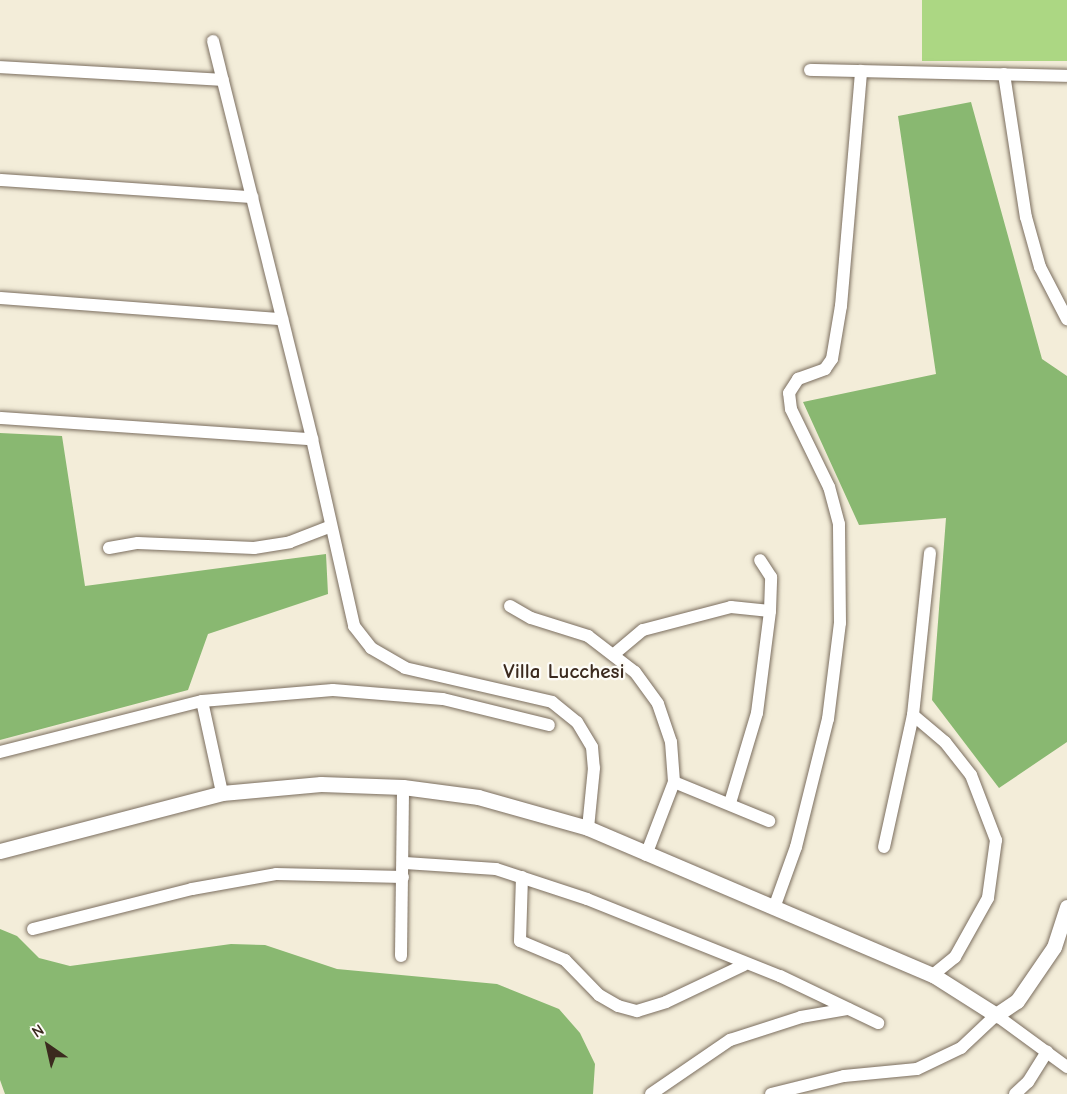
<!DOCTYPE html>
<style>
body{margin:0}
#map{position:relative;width:1067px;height:1094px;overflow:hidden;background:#f3edd9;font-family:"Comic Neue",sans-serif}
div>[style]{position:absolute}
.green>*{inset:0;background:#acd783;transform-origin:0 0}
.forest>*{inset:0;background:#89b871}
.roads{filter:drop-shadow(0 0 2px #7b6e5f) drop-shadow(0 0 2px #7b6e5f)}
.minor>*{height:12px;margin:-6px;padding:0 6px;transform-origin:6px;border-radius:6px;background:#fff}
.tertiary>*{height:15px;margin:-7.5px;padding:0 7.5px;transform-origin:7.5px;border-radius:7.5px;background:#fff}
span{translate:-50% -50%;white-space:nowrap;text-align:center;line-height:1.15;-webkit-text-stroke:4.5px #fdfcf7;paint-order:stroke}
.neighbourhood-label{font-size:21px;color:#3b2a1e;font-weight:700}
.north{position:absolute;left:18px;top:1016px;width:60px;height:60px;-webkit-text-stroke:4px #fdfcf7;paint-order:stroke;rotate:326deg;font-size:16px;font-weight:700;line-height:24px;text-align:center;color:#3b2a1e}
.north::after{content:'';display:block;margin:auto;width:21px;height:27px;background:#3b2a1e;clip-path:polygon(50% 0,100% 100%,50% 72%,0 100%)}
</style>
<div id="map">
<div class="green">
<div style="left:922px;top:0;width:145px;height:61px"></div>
</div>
<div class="forest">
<div style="clip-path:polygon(971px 102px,1042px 359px,1067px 376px,1067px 742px,999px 788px,932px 700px,946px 518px,859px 525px,803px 402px,936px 374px,898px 116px)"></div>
<div style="clip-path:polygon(0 433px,62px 436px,85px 586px,326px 554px,328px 594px,208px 634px,188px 690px,0 740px)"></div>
<div style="clip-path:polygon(0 929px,17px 936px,39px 958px,70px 966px,231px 944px,265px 945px,337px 969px,497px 984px,559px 1009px,580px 1033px,595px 1064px,593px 1094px,5px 1094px,0 1080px)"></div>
</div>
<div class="roads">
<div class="minor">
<div style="left:213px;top:41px;width:410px;rotate:76deg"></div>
<div style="left:312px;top:439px;width:192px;rotate:77.3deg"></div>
<div style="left:354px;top:626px;width:28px;rotate:52deg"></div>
<div style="left:371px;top:648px;width:39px;rotate:30deg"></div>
<div style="left:405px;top:668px;width:151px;rotate:13deg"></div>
<div style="left:552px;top:702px;width:32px;rotate:39deg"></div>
<div style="left:577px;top:722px;width:29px;rotate:59deg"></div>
<div style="left:592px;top:747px;width:21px;rotate:85deg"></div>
<div style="left:594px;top:768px;width:60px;rotate:95.7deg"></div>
<div style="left:0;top:67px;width:223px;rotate:3.3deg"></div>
<div style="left:810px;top:70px;width:257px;rotate:1.3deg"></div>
<div style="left:1004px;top:74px;width:145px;rotate:81.3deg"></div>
<div style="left:1026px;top:217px;width:52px;rotate:74.4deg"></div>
<div style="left:1040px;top:267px;width:59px;rotate:62.6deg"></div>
<div style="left:0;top:180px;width:253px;rotate:3.9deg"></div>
<div style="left:0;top:298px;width:283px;rotate:4.3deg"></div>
<div style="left:0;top:418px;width:313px;rotate:3.9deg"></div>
<div style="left:109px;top:548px;width:29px;rotate:-10deg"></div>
<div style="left:138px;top:543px;width:116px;rotate:2.5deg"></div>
<div style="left:254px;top:548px;width:36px;rotate:-9deg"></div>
<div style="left:290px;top:542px;width:42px;rotate:-21deg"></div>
<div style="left:510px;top:606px;width:24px;rotate:30deg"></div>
<div style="left:531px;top:618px;width:60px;rotate:17.5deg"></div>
<div style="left:588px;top:636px;width:59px;rotate:37.5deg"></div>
<div style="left:635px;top:672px;width:39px;rotate:54deg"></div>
<div style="left:658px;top:704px;width:40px;rotate:71.1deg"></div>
<div style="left:671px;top:742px;width:40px;rotate:85.7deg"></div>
<div style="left:674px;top:782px;width:78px;rotate:111deg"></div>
<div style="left:613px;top:655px;width:39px;rotate:-40deg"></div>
<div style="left:643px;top:630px;width:91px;rotate:-14.6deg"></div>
<div style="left:731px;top:607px;width:39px;rotate:6deg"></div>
<div style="left:202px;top:701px;width:94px;rotate:77.7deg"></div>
<div style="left:913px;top:715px;width:42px;rotate:40.2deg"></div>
<div style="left:945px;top:742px;width:42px;rotate:51.8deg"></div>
<div style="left:971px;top:775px;width:70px;rotate:69deg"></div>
<div style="left:996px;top:840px;width:59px;rotate:97.9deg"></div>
<div style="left:988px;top:898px;width:68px;rotate:119.2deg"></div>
<div style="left:955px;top:957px;width:28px;rotate:141deg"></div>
<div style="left:0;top:752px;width:208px;rotate:-14.2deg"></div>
<div style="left:202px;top:701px;width:131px;rotate:-4.8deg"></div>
<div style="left:333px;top:690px;width:110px;rotate:4.7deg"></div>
<div style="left:443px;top:699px;width:109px;rotate:13.8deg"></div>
<div style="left:674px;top:782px;width:103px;rotate:22.3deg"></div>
<div style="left:730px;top:803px;width:94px;rotate:-73.3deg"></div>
<div style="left:757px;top:713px;width:103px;rotate:-82.7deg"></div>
<div style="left:770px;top:611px;width:34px;rotate:-88deg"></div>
<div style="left:771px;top:577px;width:20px;rotate:-123deg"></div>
<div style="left:884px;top:847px;width:135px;rotate:-77.6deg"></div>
<div style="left:913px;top:715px;width:163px;rotate:-84deg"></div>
<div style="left:405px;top:863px;width:91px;rotate:3.8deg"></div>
<div style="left:496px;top:869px;width:96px;rotate:18.2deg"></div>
<div style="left:587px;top:899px;width:208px;rotate:21.8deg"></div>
<div style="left:780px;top:976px;width:109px;rotate:25.6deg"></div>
<div style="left:522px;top:877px;width:64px;rotate:91.8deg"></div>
<div style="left:520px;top:941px;width:49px;rotate:22.9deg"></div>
<div style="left:565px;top:960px;width:49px;rotate:45.8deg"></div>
<div style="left:599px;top:995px;width:22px;rotate:30deg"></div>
<div style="left:618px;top:1006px;width:20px;rotate:15deg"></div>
<div style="left:637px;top:1011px;width:30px;rotate:-17deg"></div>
<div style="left:666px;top:1002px;width:86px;rotate:-25.4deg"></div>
<div style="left:774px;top:908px;width:65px;rotate:-70.2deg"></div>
<div style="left:796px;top:847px;width:132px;rotate:-76deg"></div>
<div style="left:828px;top:719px;width:97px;rotate:-82.9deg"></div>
<div style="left:840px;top:623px;width:99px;rotate:-90.6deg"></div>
<div style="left:839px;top:524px;width:38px;rotate:-105deg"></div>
<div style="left:829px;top:487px;width:87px;rotate:-116deg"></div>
<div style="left:791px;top:409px;width:16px;rotate:-97deg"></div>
<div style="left:789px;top:393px;width:17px;rotate:-57deg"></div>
<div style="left:798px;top:379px;width:29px;rotate:-20deg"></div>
<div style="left:825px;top:369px;width:12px;rotate:-55deg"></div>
<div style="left:832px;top:359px;width:54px;rotate:-80.4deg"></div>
<div style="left:841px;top:306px;width:236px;rotate:-85.1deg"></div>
<div style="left:33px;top:929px;width:164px;rotate:-14.1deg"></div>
<div style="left:192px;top:889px;width:85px;rotate:-10.1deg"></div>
<div style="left:276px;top:874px;width:127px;rotate:1.4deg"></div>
<div style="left:401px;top:956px;width:169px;rotate:-89.3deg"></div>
<div style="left:651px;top:1094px;width:96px;rotate:-34.4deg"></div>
<div style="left:730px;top:1040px;width:75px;rotate:-17.9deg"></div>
<div style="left:801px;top:1017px;width:48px;rotate:-9.7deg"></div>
<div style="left:771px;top:1094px;width:75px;rotate:-13.9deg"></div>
<div style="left:844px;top:1076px;width:73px;rotate:-5.5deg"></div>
<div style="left:917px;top:1069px;width:49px;rotate:-25.5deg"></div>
<div style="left:961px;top:1048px;width:48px;rotate:-43.3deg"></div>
<div style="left:996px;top:1015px;width:88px;rotate:36.2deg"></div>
<div style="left:1015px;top:1094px;width:18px;rotate:-43deg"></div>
<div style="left:1028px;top:1082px;width:36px;rotate:-58deg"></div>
</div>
<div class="tertiary">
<div style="left:0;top:851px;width:229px;rotate:-14.6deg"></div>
<div style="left:222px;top:793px;width:99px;rotate:-5.2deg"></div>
<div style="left:321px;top:784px;width:82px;rotate:2.1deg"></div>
<div style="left:403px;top:787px;width:76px;rotate:7.6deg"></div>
<div style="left:478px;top:797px;width:114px;rotate:15.7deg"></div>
<div style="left:588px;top:828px;width:375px;rotate:23.1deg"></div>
<div style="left:933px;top:975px;width:75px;rotate:32.4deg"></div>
<div style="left:996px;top:1015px;width:25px;rotate:-34deg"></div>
<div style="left:1017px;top:1001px;width:65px;rotate:-55.6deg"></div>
<div style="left:1054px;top:947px;width:42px;rotate:-72deg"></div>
</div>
</div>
<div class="neighbourhood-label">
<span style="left:564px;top:671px">Villa Lucchesi</span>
</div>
<div class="north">N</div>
</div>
